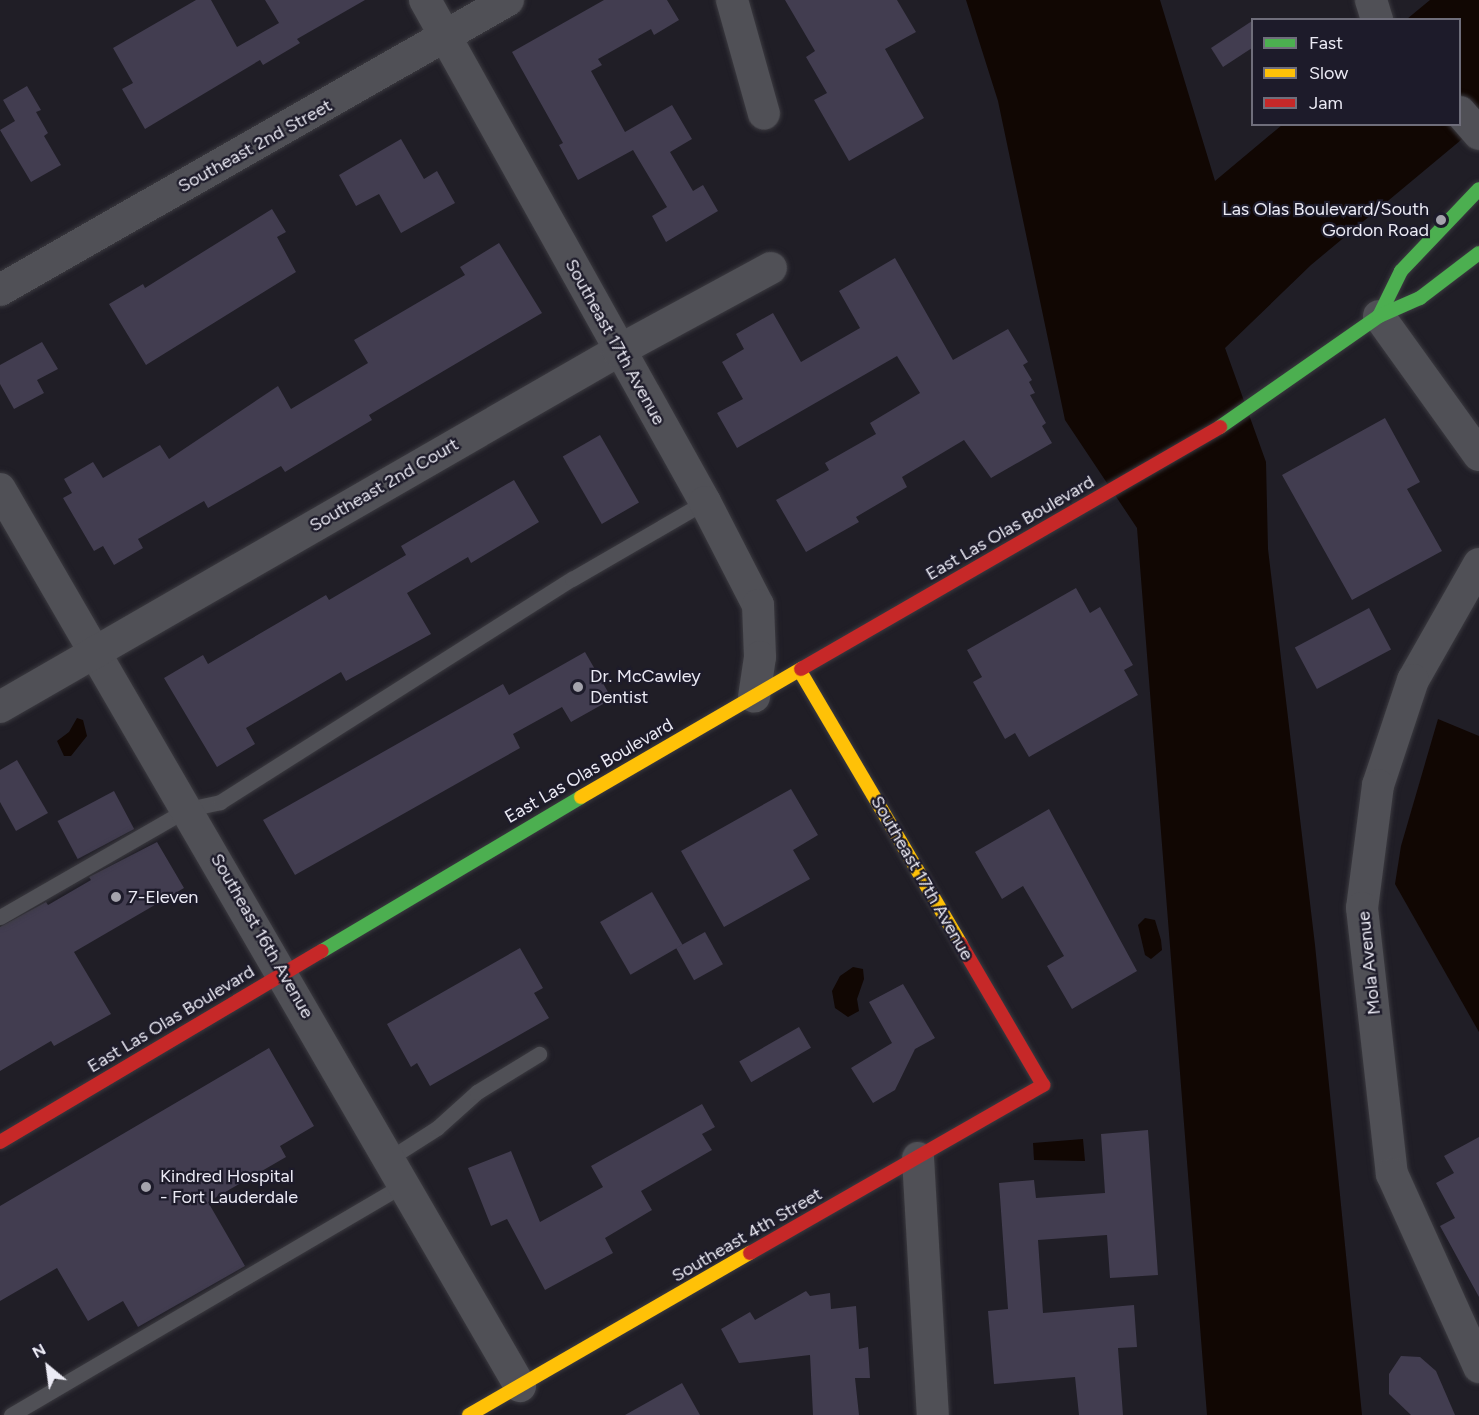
<!DOCTYPE html>
<style>
body{margin:0}
#map{position:relative;width:1479px;height:1415px;overflow:hidden;background:#201e26;font-family:Figtree,sans-serif}
div>[style]{position:absolute}
.water>*{inset:0;background:#110703}
.building>*{inset:0;background:#423d50;transform-origin:0 0}
.roads{filter:drop-shadow(0 0 2px #3b3a40) drop-shadow(0 0 2px #3b3a40)}
.lane>*{height:15px;margin:-7.5px;padding:0 7.5px;transform-origin:7.5px;border-radius:7.5px;background:#505056}
.street>*{height:32px;margin:-16px;padding:0 16px;transform-origin:16px;border-radius:16px;background:#505056}
.fast>*{height:14px;margin:-7px;padding:0 7px;transform-origin:7px;border-radius:7px;background:#4caf50}
.slow>*{height:14px;margin:-7px;padding:0 7px;transform-origin:7px;border-radius:7px;background:#ffc107}
.jam>*{height:14px;margin:-7px;padding:0 7px;transform-origin:7px;border-radius:7px;background:#c62828}
.dots>*{width:16px;height:16px;translate:-50% -50%;box-sizing:border-box;border:3px solid #1d1b2a;border-radius:50%}
span{translate:-50% -50%;white-space:nowrap;text-align:center;line-height:1.15;-webkit-text-stroke:4.5px #1d1b2a;paint-order:stroke}
.street-label{font-size:18px;color:#ebeaf4}
.poi-label{font-size:18px;color:#ebeaf4}
.right{translate:-100% -50%;text-align:right}
.left{translate:0 -50%;text-align:left}
.legend{position:absolute;left:1251px;top:18px;width:210px;height:108px;box-sizing:border-box;background:#1d1b2a;border:2px solid #6f6e7b;margin:0;padding:8px 10px;list-style:none;font-size:18px;color:#ebeaf4}
.legend li{display:flex;align-items:center;gap:12px;height:30px}
.legend b{width:30px;border:2px solid #6f6e7b}
.north{position:absolute;left:18px;top:1337px;width:60px;height:60px;-webkit-text-stroke:4px #1d1b2a;paint-order:stroke;rotate:331deg;font-size:16px;font-weight:700;line-height:24px;text-align:center;color:#ebeaf4}
.north::after{content:'';display:block;margin:auto;width:21px;height:27px;background:#ebeaf4;clip-path:polygon(50% 0,100% 100%,50% 72%,0 100%)}
</style>
<div id="map">
<div class="water">
<div style="clip-path:polygon(966px 0,1160px 0,1215px 181px,1282px 125px,1460px 124px,1460px 20px,1407px 19px,1430px 0,1479px 0,1479px 125px,1311px 265px,1225px 348px,1266px 462px,1268px 549px,1315px 945px,1362px 1415px,1207px 1415px,1137px 528px,1065px 420px,998px 101px)"></div>
<div style="clip-path:polygon(77px 718px,83px 720px,87px 736px,71px 756px,64px 756px,57px 741px,69px 732px)"></div>
<div style="clip-path:polygon(1438px 719px,1479px 736px,1479px 1032px,1395px 884px,1401px 846px)"></div>
<div style="clip-path:polygon(1145px 918px,1155px 920px,1161px 940px,1162px 950px,1151px 959px,1145px 955px,1138px 925px)"></div>
<div style="clip-path:polygon(853px 967px,863px 969px,864px 979px,857px 999px,859px 1011px,848px 1017px,835px 1008px,832px 991px,840px 976px)"></div>
<div style="clip-path:polygon(1083px 1139px,1085px 1161px,1034px 1160px,1033px 1143px)"></div>
</div>
<div class="building">
<div style="clip-path:polygon(196px 0,211px 0,237px 47px,279px 23px,265px 0,365px 0,297px 39px,300px 43px,263px 65px,260px 60px,145px 129px,122px 89px,133px 83px,113px 48px)"></div>
<div style="clip-path:polygon(604px 0,667px 0,679px 20px,654px 35px,651px 29px,598px 59px,602px 65px,591px 71px,625px 132px,672px 105px,692px 139px,670px 152px,693px 191px,703px 185px,718px 211px,666px 242px,652px 216px,667px 207px,633px 150px,578px 180px,559px 145px,563px 143px,512px 52px)"></div>
<div style="clip-path:polygon(785px 0,897px 0,916px 32px,885px 49px,924px 118px,849px 161px,814px 100px,827px 93px,806px 57px,815px 51px)"></div>
<div style="clip-path:polygon(1252px 21px,1252px 48px,1223px 67px,1211px 48px)"></div>
<div style="clip-path:polygon(27px 86px,41px 110px,36px 112px,48px 133px,44px 136px,61px 165px,31px 182px,0 130px,15px 121px,3px 100px)"></div>
<div style="clip-path:polygon(401px 139px,424px 179px,437px 171px,455px 203px,401px 233px,379px 194px,356px 206px,339px 175px)"></div>
<div style="clip-path:polygon(272px 209px,286px 232px,277px 237px,296px 272px,146px 365px,109px 304px,143px 284px,145px 288px)"></div>
<div style="clip-path:polygon(499px 243px,542px 313px,369px 415px,372px 420px,285px 472px,281px 466px,208px 508px,204px 501px,138px 539px,143px 548px,114px 565px,103px 546px,94px 551px,63px 498px,72px 493px,64px 479px,93px 462px,103px 478px,160px 445px,169px 459px,278px 386px,291px 409px,368px 363px,354px 340px,465px 275px,460px 267px)"></div>
<div style="clip-path:polygon(895px 258px,953px 360px,1008px 329px,1028px 362px,1023px 365px,1032px 380px,1029px 382px,1035px 393px,1030px 395px,1046px 423px,1042px 426px,1052px 443px,991px 478px,964px 440px,902px 477px,907px 487px,856px 517px,859px 522px,806px 552px,776px 500px,829px 470px,825px 463px,876px 434px,870px 423px,920px 393px,897px 356px,737px 448px,717px 413px,743px 399px,722px 362px,744px 349px,736px 334px,773px 313px,801px 362px,860px 328px,839px 291px)"></div>
<div style="clip-path:polygon(42px 342px,58px 369px,37px 380px,44px 393px,14px 409px,0 384px,0 365px)"></div>
<div style="clip-path:polygon(1385px 418px,1420px 482px,1407px 489px,1442px 551px,1352px 600px,1282px 475px)"></div>
<div style="left:600px;top:435px;width:78px;height:43px;rotate:60deg"></div>
<div style="clip-path:polygon(514px 480px,539px 522px,471px 563px,468px 557px,407px 593px,431px 634px,346px 681px,341px 672px,246px 728px,255px 744px,217px 767px,164px 678px,203px 655px,208px 664px,326px 595px,329px 600px,406px 555px,401px 546px)"></div>
<div style="clip-path:polygon(1076px 588px,1090px 613px,1100px 607px,1133px 665px,1124px 670px,1138px 695px,1029px 757px,1015px 733px,1005px 739px,973px 682px,982px 677px,967px 650px)"></div>
<div style="left:1369px;top:608px;width:47px;height:84px;rotate:62deg"></div>
<div style="clip-path:polygon(585px 652px,612px 699px,571px 722px,562px 707px,513px 734px,520px 748px,295px 875px,263px 820px,503px 684px,509px 695px)"></div>
<div style="clip-path:polygon(17px 760px,48px 813px,16px 831px,0 802px,0 770px)"></div>
<div style="clip-path:polygon(791px 789px,818px 835px,793px 850px,810px 879px,724px 927px,681px 851px)"></div>
<div style="left:114px;top:791px;width:43px;height:64px;rotate:62deg"></div>
<div style="clip-path:polygon(1049px 809px,1137px 971px,1072px 1009px,1047px 966px,1064px 956px,1023px 886px,1002px 899px,975px 852px)"></div>
<div style="clip-path:polygon(157px 842px,184px 888px,74px 952px,111px 1014px,54px 1046px,51px 1041px,0 1071px,0 927px,46px 902px,48px 905px,91px 880px,89px 877px)"></div>
<div style="left:652px;top:892px;width:61px;height:60px;rotate:60deg"></div>
<div style="left:705px;top:932px;width:37px;height:33px;rotate:61deg"></div>
<div style="clip-path:polygon(520px 948px,543px 988px,534px 993px,549px 1018px,430px 1086px,417px 1063px,411px 1067px,387px 1024px)"></div>
<div style="clip-path:polygon(903px 984px,935px 1038px,915px 1049px,895px 1090px,873px 1103px,851px 1068px,892px 1043px,869px 1002px)"></div>
<div style="left:799px;top:1027px;width:24px;height:69px;rotate:60deg"></div>
<div style="clip-path:polygon(269px 1048px,314px 1126px,280px 1146px,286px 1157px,208px 1202px,245px 1266px,138px 1327px,123px 1301px,88px 1321px,57px 1268px,0 1301px,0 1206px)"></div>
<div style="clip-path:polygon(702px 1104px,715px 1127px,702px 1134px,712px 1150px,641px 1191px,652px 1210px,605px 1238px,613px 1253px,545px 1290px,507px 1219px,491px 1226px,468px 1168px,511px 1151px,540px 1222px,603px 1187px,591px 1166px)"></div>
<div style="clip-path:polygon(1148px 1130px,1158px 1275px,1110px 1278px,1107px 1235px,1038px 1240px,1043px 1313px,1134px 1305px,1137px 1347px,1118px 1348px,1123px 1415px,1079px 1415px,1075px 1377px,994px 1384px,988px 1311px,1008px 1309px,999px 1183px,1034px 1180px,1036px 1198px,1105px 1193px,1101px 1134px)"></div>
<div style="clip-path:polygon(1479px 1137px,1479px 1297px,1440px 1226px,1455px 1218px,1436px 1183px,1454px 1173px,1444px 1156px)"></div>
<div style="clip-path:polygon(806px 1291px,810px 1296px,830px 1293px,831px 1309px,856px 1306px,859px 1349px,868px 1347px,870px 1378px,855px 1378px,859px 1415px,813px 1415px,810px 1355px,739px 1363px,721px 1329px,750px 1312px,755px 1320px)"></div>
<div style="clip-path:polygon(1401px 1356px,1420px 1357px,1436px 1371px,1455px 1415px,1411px 1415px,1389px 1394px,1389px 1374px)"></div>
<div style="clip-path:polygon(682px 1383px,700px 1415px,625px 1415px)"></div>
</div>
<div class="roads">
<div class="lane">
<div style="left:0;top:917px;width:217px;rotate:-29.9deg"></div>
<div style="left:188px;top:809px;width:33px;rotate:-12deg"></div>
<div style="left:220px;top:802px;width:417px;rotate:-32.4deg"></div>
<div style="left:572px;top:579px;width:154px;rotate:-30.1deg"></div>
<div style="left:390px;top:1158px;width:56px;rotate:-32.6deg"></div>
<div style="left:437px;top:1128px;width:54px;rotate:-42deg"></div>
<div style="left:477px;top:1092px;width:73px;rotate:-31.5deg"></div>
<div style="left:11px;top:1415px;width:457px;rotate:-30.4deg"></div>
</div>
<div class="street">
<div style="left:425px;top:0;width:575px;rotate:60.85deg"></div>
<div style="left:705px;top:502px;width:116px;rotate:62.8deg"></div>
<div style="left:758px;top:605px;width:52px;rotate:87.8deg"></div>
<div style="left:760px;top:657px;width:40px;rotate:98.5deg"></div>
<div style="left:732px;top:0;width:118px;rotate:74.3deg"></div>
<div style="left:1371px;top:0;width:21px;rotate:73deg"></div>
<div style="left:1460px;top:112px;width:29px;rotate:49deg"></div>
<div style="left:0;top:290px;width:585px;rotate:-29.72deg"></div>
<div style="left:1379px;top:316px;width:171px;rotate:54.3deg"></div>
<div style="left:0;top:489px;width:1037px;rotate:59.9deg"></div>
<div style="left:1479px;top:564px;width:133px;rotate:119.6deg"></div>
<div style="left:1413px;top:680px;width:111px;rotate:108.4deg"></div>
<div style="left:1378px;top:785px;width:124px;rotate:97.4deg"></div>
<div style="left:1362px;top:908px;width:268px;rotate:83.6deg"></div>
<div style="left:1392px;top:1174px;width:212px;rotate:65.7deg"></div>
<div style="left:0;top:707px;width:713px;rotate:-29.94deg"></div>
<div style="left:618px;top:351px;width:174px;rotate:-28.5deg"></div>
<div style="left:918px;top:1158px;width:257px;rotate:86.7deg"></div>
</div>
<div class="fast">
<div style="left:1379px;top:316px;width:50px;rotate:-63.9deg"></div>
<div style="left:1401px;top:271px;width:113px;rotate:-46.4deg"></div>
<div style="left:1220px;top:427px;width:194px;rotate:-34.9deg"></div>
<div style="left:1379px;top:316px;width:45px;rotate:-23.7deg"></div>
<div style="left:1420px;top:298px;width:74px;rotate:-37.3deg"></div>
<div style="left:322px;top:951px;width:301px;rotate:-30.7deg"></div>
</div>
<div class="slow">
<div style="left:800px;top:671px;width:316px;rotate:59.5deg"></div>
<div style="left:581px;top:797px;width:255px;rotate:-30.2deg"></div>
<div style="left:469px;top:1415px;width:324px;rotate:-30deg"></div>
</div>
<div class="jam">
<div style="left:801px;top:669px;width:484px;rotate:-30deg"></div>
<div style="left:0;top:1142px;width:374px;rotate:-30.7deg"></div>
<div style="left:750px;top:1253px;width:338px;rotate:-29.8deg"></div>
<div style="left:1043px;top:1085px;width:164px;rotate:-120.3deg"></div>
</div>
</div>
<div class="dots">
<div style="left:1441px;top:220px;background:#a4a3ac"></div>
<div style="left:578px;top:687px;background:#a4a3ac"></div>
<div style="left:116px;top:897px;background:#a4a3ac"></div>
<div style="left:146px;top:1187px;background:#a4a3ac"></div>
</div>
<div class="street-label">
<span style="left:255px;top:146px;rotate:-29deg">Southeast 2nd Street</span>
<span style="left:615px;top:342px;rotate:61deg">Southeast 17th Avenue</span>
<span style="left:384px;top:485px;rotate:-30deg">Southeast 2nd Court</span>
<span style="left:1010px;top:528px;rotate:-30deg">East Las Olas Boulevard</span>
<span style="left:589px;top:771px;rotate:-30deg">East Las Olas Boulevard</span>
<span style="left:922px;top:878px;rotate:60deg">Southeast 17th Avenue</span>
<span style="left:262px;top:936px;rotate:60deg">Southeast 16th Avenue</span>
<span style="left:1369px;top:963px;rotate:-96deg">Mola Avenue</span>
<span style="left:171px;top:1019px;rotate:-31deg">East Las Olas Boulevard</span>
<span style="left:747px;top:1235px;rotate:-30deg">Southeast 4th Street</span>
</div>
<div class="poi-label">
<span class="right" style="left:1429px;top:220px">Las Olas Boulevard/South<br>Gordon Road</span>
<span class="left" style="left:590px;top:687px">Dr. McCawley<br>Dentist</span>
<span class="left" style="left:128px;top:897px">7-Eleven</span>
<span class="left" style="left:160px;top:1187px">Kindred Hospital<br>- Fort Lauderdale</span>
</div>
<ul class="legend">
<li><b style="height:8px;background:#4caf50"></b>Fast</li>
<li><b style="height:8px;background:#ffc107"></b>Slow</li>
<li><b style="height:8px;background:#c62828"></b>Jam</li>
</ul>
<div class="north">N</div>
</div>
